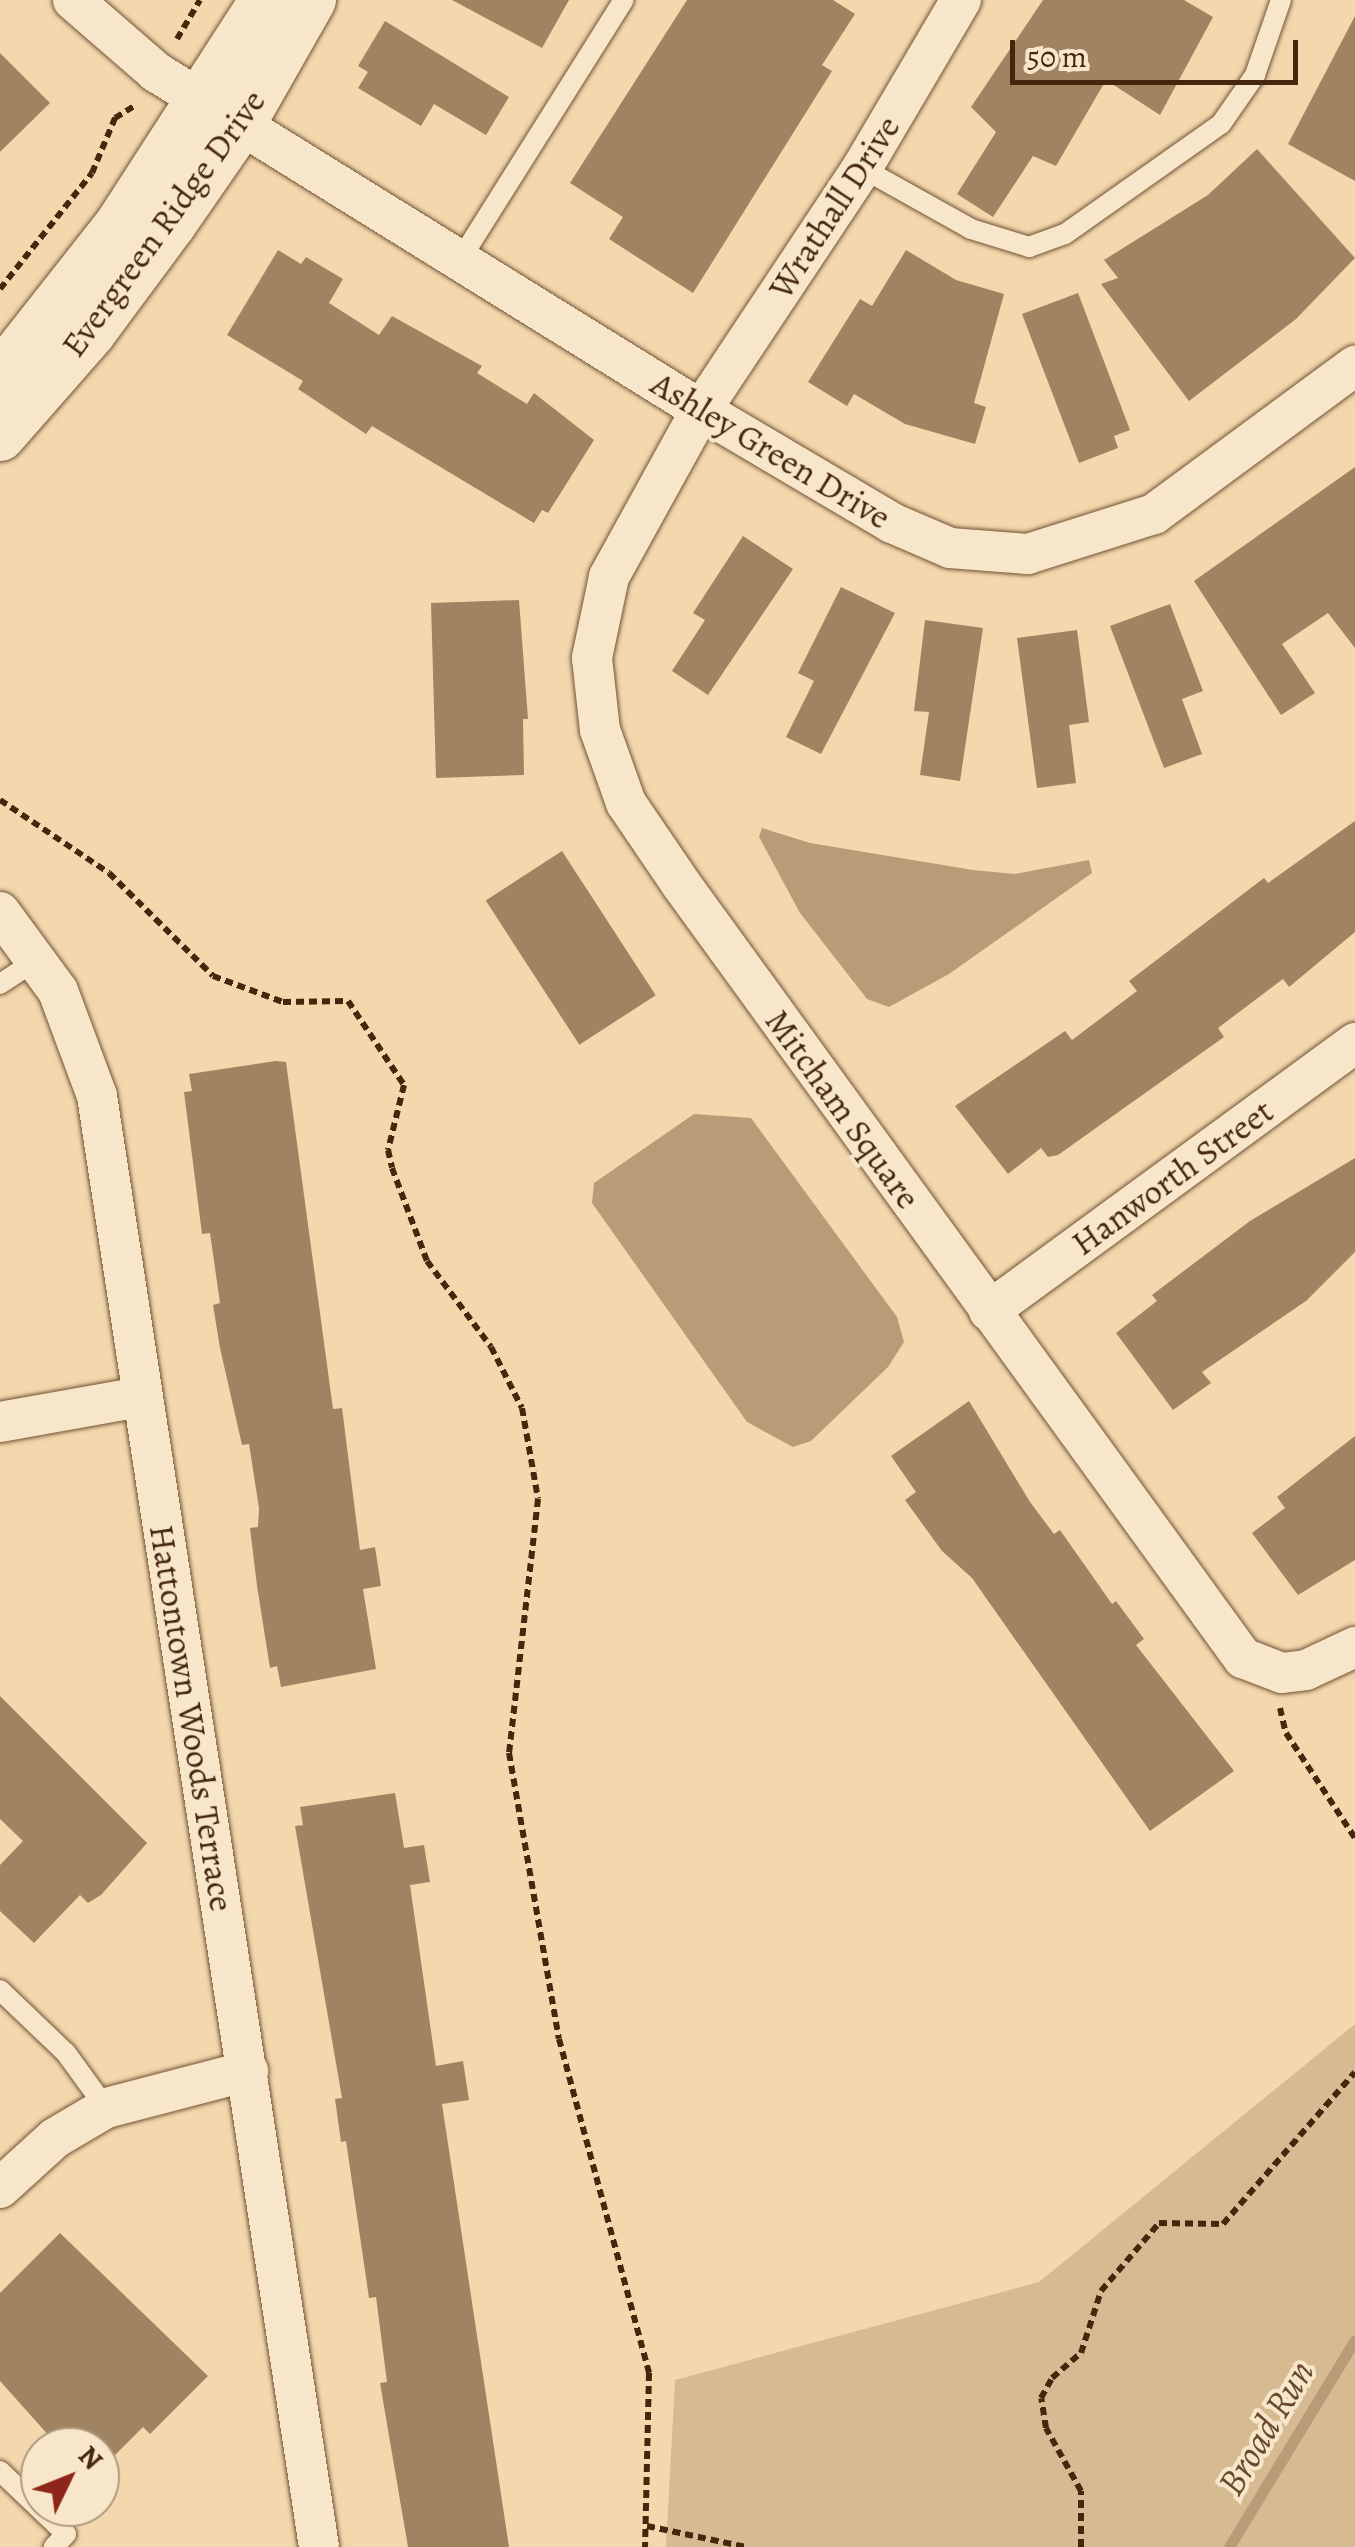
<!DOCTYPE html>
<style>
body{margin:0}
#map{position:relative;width:1355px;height:2547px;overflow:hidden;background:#f4d8ad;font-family:Alegreya,serif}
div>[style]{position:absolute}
.green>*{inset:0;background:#d6ba92}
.water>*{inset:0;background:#b89c77}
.stream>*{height:11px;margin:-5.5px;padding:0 5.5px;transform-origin:5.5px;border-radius:5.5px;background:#b89c77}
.building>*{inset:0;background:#a08360;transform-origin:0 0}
.path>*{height:6px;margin-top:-3px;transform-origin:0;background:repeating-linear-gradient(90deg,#45270d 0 8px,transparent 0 13px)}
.roads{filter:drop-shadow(0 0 2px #715335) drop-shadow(0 0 2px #715335)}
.service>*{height:20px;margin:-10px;padding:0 10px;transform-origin:10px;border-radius:10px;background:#f8e6ca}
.minor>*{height:40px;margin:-20px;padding:0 20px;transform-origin:20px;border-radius:20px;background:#f8e6ca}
.tertiary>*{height:50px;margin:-25px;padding:0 25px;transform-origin:25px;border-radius:25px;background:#f8e6ca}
span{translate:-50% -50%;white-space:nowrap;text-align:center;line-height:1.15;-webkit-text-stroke:8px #f8e6ca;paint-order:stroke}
.street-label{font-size:35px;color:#45270d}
.water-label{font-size:38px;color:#684a2d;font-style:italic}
.north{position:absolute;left:20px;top:2427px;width:100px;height:100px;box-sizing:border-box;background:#f8e6ca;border:2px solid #b09a7e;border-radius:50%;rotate:47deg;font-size:28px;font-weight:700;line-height:40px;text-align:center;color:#45270d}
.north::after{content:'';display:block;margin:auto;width:35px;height:45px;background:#8f2418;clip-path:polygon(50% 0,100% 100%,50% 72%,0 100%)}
.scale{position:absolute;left:1010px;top:40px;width:288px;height:45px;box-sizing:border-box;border:5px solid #45270d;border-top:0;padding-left:12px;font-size:30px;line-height:35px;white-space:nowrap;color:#45270d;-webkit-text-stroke:8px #f8e6ca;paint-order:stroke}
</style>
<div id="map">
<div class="green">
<div style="clip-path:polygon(1355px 2024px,1355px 2547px,666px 2547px,675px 2380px,1039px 2282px)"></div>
</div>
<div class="water">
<div style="clip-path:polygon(762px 828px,810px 843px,973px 870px,1015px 874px,1089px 860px,1092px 873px,949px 974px,889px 1007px,867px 999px,800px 913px,759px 837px)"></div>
<div style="clip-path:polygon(694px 1114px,751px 1118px,897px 1317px,904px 1342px,888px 1367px,811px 1441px,793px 1447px,747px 1422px,592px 1203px,594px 1183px)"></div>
</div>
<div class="stream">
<div style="left:1229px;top:2547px;width:242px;rotate:-58.7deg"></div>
</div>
<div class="building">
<div style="clip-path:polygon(452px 0,569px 0,542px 48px)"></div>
<div style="clip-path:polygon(687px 0,833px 0,855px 14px,822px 65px,832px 71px,693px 293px,609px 239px,623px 217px,570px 183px)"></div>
<div style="clip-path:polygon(1043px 0,1184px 0,1213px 17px,1160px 115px,1106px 80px,1056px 166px,1033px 156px,993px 217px,957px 194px,996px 132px,971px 107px)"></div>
<div style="clip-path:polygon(1355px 16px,1355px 181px,1288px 144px)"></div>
<div style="clip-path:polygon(385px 21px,509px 97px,486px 135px,434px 104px,421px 126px,358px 88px,368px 72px,358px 66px)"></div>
<div style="clip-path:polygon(0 53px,50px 103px,0 152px)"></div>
<div style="clip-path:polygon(1257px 149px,1355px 258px,1296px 319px,1189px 401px,1101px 284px,1118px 278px,1104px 260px,1208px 195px)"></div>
<div style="clip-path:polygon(278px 250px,301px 264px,306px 257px,343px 279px,329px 303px,379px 335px,392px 316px,482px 366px,477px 373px,527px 404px,534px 393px,594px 440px,548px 513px,542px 510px,534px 523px,372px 426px,366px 434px,298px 389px,303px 381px,227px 335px)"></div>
<div style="clip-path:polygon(906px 250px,956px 280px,1004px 294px,974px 403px,986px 407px,975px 444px,905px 424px,854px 394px,847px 406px,808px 382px,860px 299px,872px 306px)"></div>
<div style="clip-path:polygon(1078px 293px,1130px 430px,1114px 436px,1118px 448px,1079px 463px,1022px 314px)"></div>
<div style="clip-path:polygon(1355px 467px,1355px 648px,1328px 613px,1282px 644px,1315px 693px,1281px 715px,1194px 581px)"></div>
<div style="clip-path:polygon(743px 536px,793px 569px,708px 695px,672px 671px,705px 620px,693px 613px)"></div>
<div style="clip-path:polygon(841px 587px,895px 613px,821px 754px,786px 737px,814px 681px,798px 673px)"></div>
<div style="clip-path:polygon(519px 600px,528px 719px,523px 719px,524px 775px,436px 778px,431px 603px)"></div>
<div style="clip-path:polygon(1170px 604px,1203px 691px,1182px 699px,1202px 754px,1164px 768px,1110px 626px)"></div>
<div style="clip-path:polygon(925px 620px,983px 628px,960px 781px,920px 775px,929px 712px,914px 711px)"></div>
<div style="clip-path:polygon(1077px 630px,1089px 722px,1069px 725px,1076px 783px,1037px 788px,1017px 638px)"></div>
<div style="clip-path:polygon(1355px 821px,1355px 932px,1289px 987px,1283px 979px,1218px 1028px,1224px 1037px,1058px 1155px,1048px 1157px,1041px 1148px,1008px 1174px,955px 1106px,1065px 1031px,1072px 1040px,1137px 991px,1129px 981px,1264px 878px,1268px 883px)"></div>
<div style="left:562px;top:851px;width:172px;height:91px;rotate:57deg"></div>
<div style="clip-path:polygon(276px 1061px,286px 1062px,333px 1409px,342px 1408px,360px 1550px,375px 1547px,381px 1586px,363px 1589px,376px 1669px,281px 1687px,277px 1666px,270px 1668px,257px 1586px,250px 1528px,258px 1527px,259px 1508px,249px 1444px,242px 1445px,220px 1348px,213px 1305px,220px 1303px,210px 1233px,202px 1234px,184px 1092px,192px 1091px,189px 1074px)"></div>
<div style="clip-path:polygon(1355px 1158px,1355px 1252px,1306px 1301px,1202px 1372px,1211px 1383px,1173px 1410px,1116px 1333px,1157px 1301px,1152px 1295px,1250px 1221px)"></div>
<div style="clip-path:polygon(969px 1401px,1030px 1502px,1054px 1534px,1060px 1530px,1112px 1604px,1116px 1601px,1144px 1639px,1136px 1645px,1234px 1771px,1150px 1831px,972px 1578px,942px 1551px,905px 1500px,916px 1492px,891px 1456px)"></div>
<div style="clip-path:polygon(1355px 1436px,1355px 1560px,1298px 1595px,1252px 1533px,1285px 1508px,1277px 1497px)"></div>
<div style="clip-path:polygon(0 1696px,147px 1843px,101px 1895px,88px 1903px,80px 1895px,34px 1943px,0 1911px,0 1865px,23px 1841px,0 1819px)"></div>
<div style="clip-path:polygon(395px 1793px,404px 1848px,424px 1845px,430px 1882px,410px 1885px,436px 2066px,463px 2061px,469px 2100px,442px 2104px,509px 2547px,408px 2547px,380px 2383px,387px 2382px,376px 2297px,369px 2298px,346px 2141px,341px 2142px,335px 2099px,342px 2098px,295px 1826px,303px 1825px,300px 1807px)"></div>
<div style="clip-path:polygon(60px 2233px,208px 2376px,150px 2434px,143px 2427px,100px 2470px,100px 2447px,59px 2447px,0 2381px,0 2293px)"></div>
</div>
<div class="path">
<div style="left:177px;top:39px;width:45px;rotate:-59.5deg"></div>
<div style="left:0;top:289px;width:148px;rotate:-51.6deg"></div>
<div style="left:92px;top:173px;width:60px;rotate:-67.3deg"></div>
<div style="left:115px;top:118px;width:25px;rotate:-32deg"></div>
<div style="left:0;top:800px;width:131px;rotate:33.8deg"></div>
<div style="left:109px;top:873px;width:146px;rotate:44.7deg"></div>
<div style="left:213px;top:976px;width:75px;rotate:20.4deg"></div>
<div style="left:283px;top:1002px;width:65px;rotate:-0.9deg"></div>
<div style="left:348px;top:1001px;width:101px;rotate:56.3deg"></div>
<div style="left:404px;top:1085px;width:67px;rotate:103.8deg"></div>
<div style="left:388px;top:1150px;width:18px;rotate:77deg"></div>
<div style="left:392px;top:1168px;width:99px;rotate:69.4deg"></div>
<div style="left:427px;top:1261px;width:107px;rotate:53.3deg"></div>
<div style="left:491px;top:1347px;width:68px;rotate:63.1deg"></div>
<div style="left:522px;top:1408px;width:92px;rotate:80deg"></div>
<div style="left:538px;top:1499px;width:256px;rotate:96.5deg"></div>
<div style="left:509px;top:1753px;width:290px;rotate:80.1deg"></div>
<div style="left:559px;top:2039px;width:346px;rotate:74.9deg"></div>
<div style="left:649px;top:2373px;width:174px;rotate:91.3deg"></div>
<div style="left:1280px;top:1708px;width:26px;rotate:77deg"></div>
<div style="left:1286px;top:1733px;width:126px;rotate:56.7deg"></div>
<div style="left:647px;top:2526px;width:101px;rotate:12deg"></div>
<div style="left:1081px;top:2547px;width:56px;rotate:-90deg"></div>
<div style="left:1081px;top:2491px;width:72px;rotate:-119.1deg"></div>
<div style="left:1046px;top:2428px;width:30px;rotate:-99deg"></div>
<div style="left:1041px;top:2398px;width:23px;rotate:-61deg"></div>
<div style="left:1052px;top:2378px;width:38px;rotate:-41deg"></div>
<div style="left:1081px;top:2353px;width:65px;rotate:-72.1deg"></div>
<div style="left:1101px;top:2291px;width:89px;rotate:-49.5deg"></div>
<div style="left:1159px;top:2223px;width:64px;rotate:0.9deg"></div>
<div style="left:1223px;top:2224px;width:201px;rotate:-49deg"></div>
</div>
<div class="roads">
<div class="service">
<div style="left:862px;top:168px;width:125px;rotate:29.2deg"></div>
<div style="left:971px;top:229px;width:61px;rotate:17.2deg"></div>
<div style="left:1029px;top:247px;width:38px;rotate:-20deg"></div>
<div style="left:1065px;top:234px;width:191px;rotate:-35.2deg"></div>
<div style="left:1221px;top:124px;width:60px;rotate:-55.2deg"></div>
<div style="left:1255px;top:75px;width:79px;rotate:-70.9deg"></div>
<div style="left:460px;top:260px;width:307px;rotate:-57.8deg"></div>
<div style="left:0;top:984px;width:45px;rotate:-33.3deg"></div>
<div style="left:0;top:1990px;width:91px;rotate:43.7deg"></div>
<div style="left:66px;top:2053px;width:68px;rotate:54deg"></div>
<div style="left:0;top:2471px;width:91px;rotate:43.7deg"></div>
<div style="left:66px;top:2534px;width:18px;rotate:133deg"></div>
</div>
<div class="minor">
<div style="left:73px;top:0;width:110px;rotate:40.9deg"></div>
<div style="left:156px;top:72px;width:641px;rotate:31.81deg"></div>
<div style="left:701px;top:410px;width:222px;rotate:30.6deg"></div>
<div style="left:892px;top:523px;width:63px;rotate:23.3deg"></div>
<div style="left:950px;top:548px;width:78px;rotate:4.4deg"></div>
<div style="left:1028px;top:554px;width:132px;rotate:-17.6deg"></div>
<div style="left:1154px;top:514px;width:250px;rotate:-36.4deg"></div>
<div style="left:961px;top:0;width:195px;rotate:120.5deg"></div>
<div style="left:862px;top:168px;width:291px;rotate:123.6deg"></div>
<div style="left:701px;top:410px;width:191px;rotate:118.9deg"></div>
<div style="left:609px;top:577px;width:83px;rotate:101.9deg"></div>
<div style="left:592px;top:658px;width:72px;rotate:83.7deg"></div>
<div style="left:600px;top:730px;width:77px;rotate:70.4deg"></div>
<div style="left:626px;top:803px;width:98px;rotate:55.8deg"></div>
<div style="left:681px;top:884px;width:957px;rotate:54.02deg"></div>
<div style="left:1243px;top:1658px;width:42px;rotate:21deg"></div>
<div style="left:1282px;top:1673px;width:24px;rotate:-7deg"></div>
<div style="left:1306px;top:1670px;width:54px;rotate:-25.1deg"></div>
<div style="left:0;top:912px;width:98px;rotate:53.7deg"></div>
<div style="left:58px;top:991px;width:112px;rotate:69.6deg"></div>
<div style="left:97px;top:1096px;width:1468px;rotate:81.3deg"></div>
<div style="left:989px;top:1311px;width:454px;rotate:-36.2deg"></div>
<div style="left:0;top:1422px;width:143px;rotate:-10.1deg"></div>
<div style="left:0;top:2188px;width:74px;rotate:-42.3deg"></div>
<div style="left:55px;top:2138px;width:59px;rotate:-30.5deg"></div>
<div style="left:106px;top:2108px;width:147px;rotate:-14.6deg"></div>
</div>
<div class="tertiary">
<div style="left:0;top:377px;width:192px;rotate:-51.8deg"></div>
<div style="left:119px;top:226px;width:269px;rotate:-57.1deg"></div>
<div style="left:0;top:436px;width:138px;rotate:-48.8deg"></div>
<div style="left:91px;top:332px;width:134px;rotate:-53.5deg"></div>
<div style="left:171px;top:224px;width:123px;rotate:-55.3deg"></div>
<div style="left:241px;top:123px;width:142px;rotate:-60.4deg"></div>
</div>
</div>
<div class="street-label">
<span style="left:834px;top:207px;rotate:-57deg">Wrathall Drive</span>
<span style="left:163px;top:223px;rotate:-54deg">Evergreen Ridge Drive</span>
<span style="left:771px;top:450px;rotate:31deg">Ashley Green Drive</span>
<span style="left:843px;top:1109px;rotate:54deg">Mitcham Square</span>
<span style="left:1172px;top:1177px;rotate:-36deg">Hanworth Street</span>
<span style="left:192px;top:1718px;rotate:81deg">Hattontown Woods Terrace</span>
</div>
<div class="water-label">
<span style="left:1266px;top:2428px;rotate:-59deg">Broad Run</span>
</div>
<div class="north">N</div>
<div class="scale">50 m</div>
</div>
